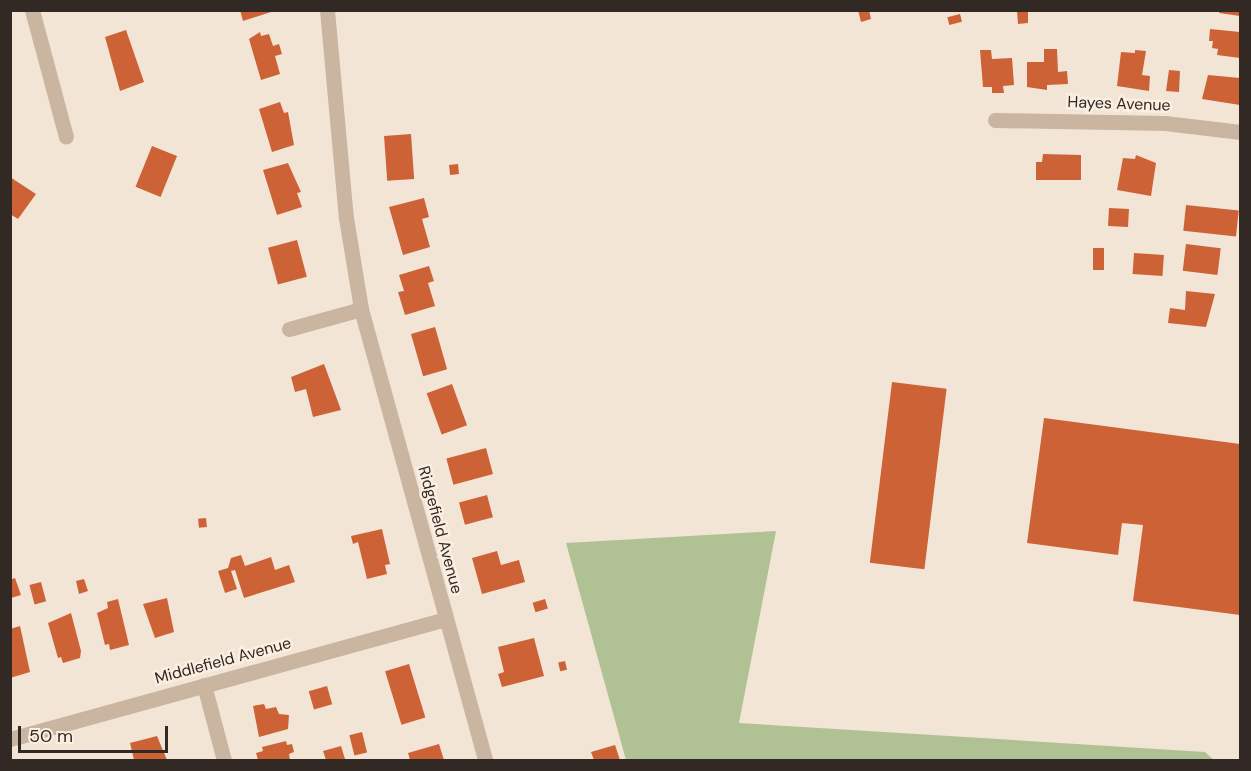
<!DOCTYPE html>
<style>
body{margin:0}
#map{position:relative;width:1251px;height:771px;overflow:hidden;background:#f2e5d5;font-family:"DM Sans",sans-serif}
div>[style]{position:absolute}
.green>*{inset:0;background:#b0c194}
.building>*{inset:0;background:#ce6237;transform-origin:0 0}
.minor>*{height:15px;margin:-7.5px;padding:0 7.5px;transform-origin:7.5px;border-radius:7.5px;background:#cab5a0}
span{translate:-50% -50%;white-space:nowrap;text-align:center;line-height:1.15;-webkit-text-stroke:5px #faefe1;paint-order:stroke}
.street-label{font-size:16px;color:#332924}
.frame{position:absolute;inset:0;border:12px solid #332924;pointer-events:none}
.scale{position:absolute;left:18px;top:726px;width:150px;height:27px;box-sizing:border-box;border:3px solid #332924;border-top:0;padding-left:8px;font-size:18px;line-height:21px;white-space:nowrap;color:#332924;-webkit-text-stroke:4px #faefe1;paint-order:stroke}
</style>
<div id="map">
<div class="green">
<div style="clip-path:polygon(776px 531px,739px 723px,1205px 752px,1214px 760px,626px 760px,566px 543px)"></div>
</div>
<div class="building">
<div style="clip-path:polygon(240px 10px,274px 10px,274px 11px,243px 21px)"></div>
<div style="clip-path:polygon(858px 10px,869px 10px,871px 19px,861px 22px)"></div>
<div style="clip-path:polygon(1017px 10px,1028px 10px,1028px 23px,1018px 24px)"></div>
<div style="clip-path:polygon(1220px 10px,1240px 10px,1240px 16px,1219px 13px)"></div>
<div style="left:960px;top:14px;width:8px;height:13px;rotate:76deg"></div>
<div style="clip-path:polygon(1210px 29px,1240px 32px,1240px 58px,1217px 55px,1218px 49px,1212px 48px,1213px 41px,1209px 41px)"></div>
<div style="clip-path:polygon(126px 30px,144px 82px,120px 91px,105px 37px)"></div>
<div style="clip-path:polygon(260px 32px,261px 36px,269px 34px,273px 46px,279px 44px,282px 54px,275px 56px,280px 74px,261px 80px,249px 39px)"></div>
<div style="clip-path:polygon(1044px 49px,1057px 49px,1058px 72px,1067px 71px,1068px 84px,1047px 85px,1047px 90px,1027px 87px,1027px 62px,1044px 62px)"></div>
<div style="clip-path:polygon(980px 50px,991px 50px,992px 59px,1012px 58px,1014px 85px,1003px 86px,1004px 93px,992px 93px,992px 87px,983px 87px)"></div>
<div style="clip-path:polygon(1135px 50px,1146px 51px,1142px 75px,1150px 76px,1149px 91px,1117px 86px,1121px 52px,1135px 53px)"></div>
<div style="clip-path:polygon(1169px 70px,1180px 71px,1179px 92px,1166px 91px)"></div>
<div style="clip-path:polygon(1208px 75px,1240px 78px,1240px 105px,1202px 99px)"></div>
<div style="clip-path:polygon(280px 102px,284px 113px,288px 112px,294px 145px,272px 152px,259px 109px)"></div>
<div style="left:411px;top:134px;width:45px;height:27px;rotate:86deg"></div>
<div style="left:152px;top:146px;width:27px;height:44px;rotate:22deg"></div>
<div style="clip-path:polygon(1043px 154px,1081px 155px,1081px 180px,1036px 180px,1036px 162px,1042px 162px)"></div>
<div style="clip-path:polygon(1136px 155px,1156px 163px,1151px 196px,1117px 190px,1123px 158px,1135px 159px)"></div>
<div style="clip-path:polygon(288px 163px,301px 192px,297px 193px,302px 207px,277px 215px,263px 170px)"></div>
<div style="left:458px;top:164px;width:10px;height:9px;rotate:84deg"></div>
<div style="clip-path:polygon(10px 177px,36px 194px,18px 219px,10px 214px)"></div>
<div style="clip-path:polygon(424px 198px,429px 217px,422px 219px,430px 247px,403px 255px,389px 207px)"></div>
<div style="left:1186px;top:205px;width:53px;height:26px;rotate:6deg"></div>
<div style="left:1109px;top:208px;width:20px;height:18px;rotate:3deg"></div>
<div style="left:297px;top:240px;width:38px;height:30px;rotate:75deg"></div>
<div style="left:1186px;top:244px;width:35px;height:27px;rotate:7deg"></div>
<div style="left:1093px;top:248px;width:11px;height:22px"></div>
<div style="left:1134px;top:253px;width:30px;height:21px;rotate:4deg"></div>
<div style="clip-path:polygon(429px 266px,434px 281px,428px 283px,435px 306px,405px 315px,398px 292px,404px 291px,399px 275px)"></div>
<div style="clip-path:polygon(1186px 291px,1215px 294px,1206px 327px,1168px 323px,1170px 308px,1185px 310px)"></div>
<div style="left:435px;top:327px;width:44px;height:25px;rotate:74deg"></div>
<div style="clip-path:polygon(324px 364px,341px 410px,313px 417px,306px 389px,295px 392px,291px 377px)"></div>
<div style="left:892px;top:382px;width:55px;height:182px;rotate:7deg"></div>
<div style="left:452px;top:384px;width:44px;height:27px;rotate:70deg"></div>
<div style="clip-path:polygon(1044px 418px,1240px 444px,1240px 615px,1133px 601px,1143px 525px,1122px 523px,1118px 555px,1027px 543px)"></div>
<div style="left:486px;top:448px;width:27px;height:41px;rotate:75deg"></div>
<div style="left:487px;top:495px;width:23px;height:29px;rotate:75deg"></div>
<div style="left:206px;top:518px;width:9px;height:8px;rotate:84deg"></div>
<div style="clip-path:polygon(382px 529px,390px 564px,385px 565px,387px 574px,367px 579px,358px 542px,353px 544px,351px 536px)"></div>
<div style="clip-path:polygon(497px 551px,501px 565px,519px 560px,525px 582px,482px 594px,472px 558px)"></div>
<div style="clip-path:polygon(241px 555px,245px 566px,271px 557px,275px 570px,289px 565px,295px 582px,244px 598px,235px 570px,231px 571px,237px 589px,225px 593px,218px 571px,228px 568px,231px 558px)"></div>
<div style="clip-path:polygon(15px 578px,21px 595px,11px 598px,10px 580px)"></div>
<div style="clip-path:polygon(84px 579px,88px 591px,79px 594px,76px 581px)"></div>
<div style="left:41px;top:582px;width:20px;height:12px;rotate:75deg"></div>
<div style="clip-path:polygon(167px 598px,174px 632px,155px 638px,143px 604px)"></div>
<div style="clip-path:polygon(118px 599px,129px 645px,110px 650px,109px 644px,105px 645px,97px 613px,108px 608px,107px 602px)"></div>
<div style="left:545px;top:599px;width:10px;height:13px;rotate:73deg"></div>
<div style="clip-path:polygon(71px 613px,81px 651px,80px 658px,63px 663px,61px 657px,58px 658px,48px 623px)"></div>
<div style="clip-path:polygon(20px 626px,30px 672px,10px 678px,10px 629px)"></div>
<div style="clip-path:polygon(534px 638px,544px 676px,502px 687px,498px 674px,504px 672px,498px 647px)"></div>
<div style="left:565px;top:661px;width:9px;height:7px;rotate:77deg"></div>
<div style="left:409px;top:664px;width:56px;height:25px;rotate:73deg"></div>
<div style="left:327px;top:686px;width:19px;height:19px;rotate:74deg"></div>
<div style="clip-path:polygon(264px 704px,266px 709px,276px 707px,279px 714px,289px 715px,288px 729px,259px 737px,253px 706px)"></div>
<div style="left:362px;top:732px;width:21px;height:13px;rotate:76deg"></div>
<div style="clip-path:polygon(157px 736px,167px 760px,134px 760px,130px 743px)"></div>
<div style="clip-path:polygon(286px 741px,287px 745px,292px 744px,294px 752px,289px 754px,290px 760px,258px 760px,256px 753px,263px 751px,262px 747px)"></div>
<div style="clip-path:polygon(439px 744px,444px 760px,410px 760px,408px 753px)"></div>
<div style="clip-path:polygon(615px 745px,620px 760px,594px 760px,591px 752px)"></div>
<div style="clip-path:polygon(341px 746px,345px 759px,326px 760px,323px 751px)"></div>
</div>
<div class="minor">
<div style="left:32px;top:10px;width:131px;rotate:75deg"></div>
<div style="left:327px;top:10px;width:209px;rotate:84.8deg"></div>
<div style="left:346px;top:218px;width:92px;rotate:80.6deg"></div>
<div style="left:361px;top:309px;width:468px;rotate:74.6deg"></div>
<div style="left:995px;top:120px;width:170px;rotate:1deg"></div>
<div style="left:1165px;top:123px;width:76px;rotate:6.8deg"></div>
<div style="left:289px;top:329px;width:75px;rotate:-15.5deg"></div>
<div style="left:204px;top:685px;width:78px;rotate:75.1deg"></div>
<div style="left:10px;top:739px;width:452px;rotate:-15.4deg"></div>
</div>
<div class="street-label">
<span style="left:1119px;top:104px;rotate:2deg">Hayes Avenue</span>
<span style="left:440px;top:530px;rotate:75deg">Ridgefield Avenue</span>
<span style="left:223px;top:661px;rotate:-15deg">Middlefield Avenue</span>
</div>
<div class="frame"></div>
<div class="scale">50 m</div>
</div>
